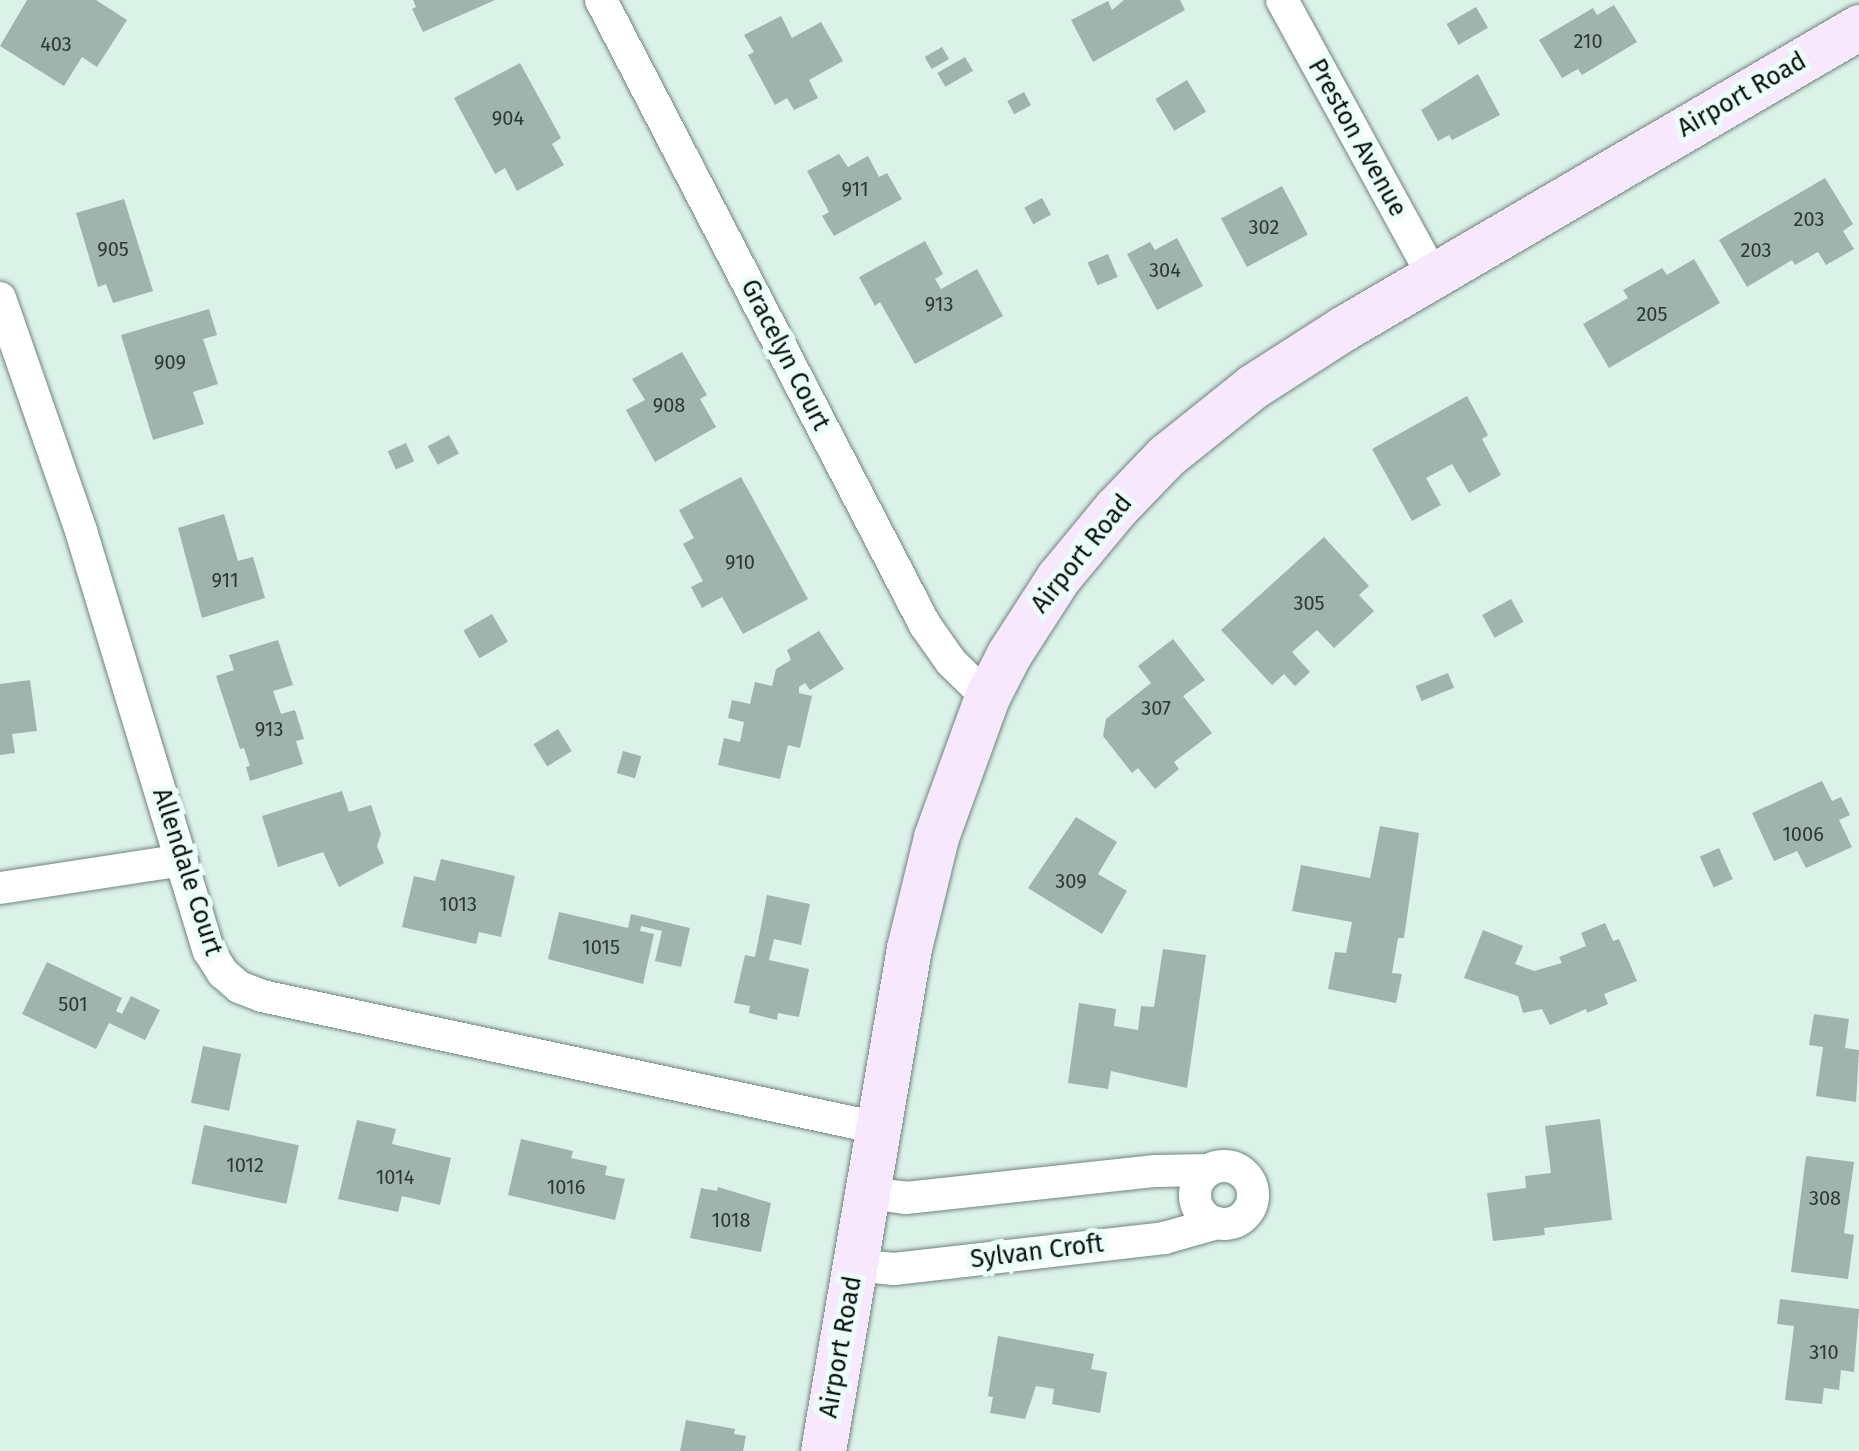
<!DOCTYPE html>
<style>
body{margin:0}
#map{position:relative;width:1859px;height:1451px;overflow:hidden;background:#dbf2e9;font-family:"Fira Sans",sans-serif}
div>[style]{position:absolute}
.building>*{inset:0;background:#9eb4ac;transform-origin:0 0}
.roads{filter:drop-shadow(0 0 2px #70857d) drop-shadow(0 0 2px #70857d)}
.street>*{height:32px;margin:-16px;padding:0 16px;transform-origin:16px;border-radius:16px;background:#fff}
.street>.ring{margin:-16px;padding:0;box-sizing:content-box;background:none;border:32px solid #fff;border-radius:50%}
.secondary>*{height:45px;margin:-22.5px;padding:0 22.5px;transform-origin:22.5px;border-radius:22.5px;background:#f7e8fd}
span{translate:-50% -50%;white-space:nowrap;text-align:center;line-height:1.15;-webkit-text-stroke:10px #ebfef7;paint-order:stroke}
.number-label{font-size:20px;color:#2d3834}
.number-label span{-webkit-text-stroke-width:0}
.street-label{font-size:25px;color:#070f0c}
</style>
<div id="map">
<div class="building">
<div style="clip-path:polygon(27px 0,96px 0,127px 20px,97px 67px,82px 57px,64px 86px,0 46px)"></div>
<div style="clip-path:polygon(413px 0,495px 0,423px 32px,412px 9px,416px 7px)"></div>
<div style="clip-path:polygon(1124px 0,1180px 0,1185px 10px,1093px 62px,1071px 20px,1108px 1px,1112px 10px)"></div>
<div style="clip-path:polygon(1614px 5px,1637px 42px,1582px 75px,1578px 69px,1562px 78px,1539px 40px,1593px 8px,1597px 15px)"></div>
<div style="left:1476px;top:7px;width:24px;height:34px;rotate:60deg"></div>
<div style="clip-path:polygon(781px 16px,792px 38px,821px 22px,843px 61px,809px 80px,818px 98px,794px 110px,787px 98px,775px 105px,748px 55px,754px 52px,744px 35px)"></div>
<div style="left:942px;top:47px;width:14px;height:20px;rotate:60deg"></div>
<div style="left:965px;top:57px;width:16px;height:32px;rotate:60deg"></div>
<div style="clip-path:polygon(520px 63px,561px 138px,552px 144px,564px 165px,517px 191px,505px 168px,495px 174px,454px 98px)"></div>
<div style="clip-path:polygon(1478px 74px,1500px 115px,1452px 140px,1449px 135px,1438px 141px,1421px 110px)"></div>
<div style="left:1187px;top:80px;width:37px;height:37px;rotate:59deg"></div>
<div style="left:1024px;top:92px;width:15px;height:19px;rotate:62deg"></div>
<div style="clip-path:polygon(839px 154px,848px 167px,868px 156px,879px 177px,887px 173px,902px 199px,834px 236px,822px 216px,829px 212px,807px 171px)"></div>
<div style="clip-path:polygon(1825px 178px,1853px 224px,1843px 231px,1854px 249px,1826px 265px,1818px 252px,1795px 265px,1792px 260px,1747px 287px,1719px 240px)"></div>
<div style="left:1282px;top:186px;width:55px;height:69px;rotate:62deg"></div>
<div style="left:1042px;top:198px;width:19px;height:20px;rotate:62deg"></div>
<div style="clip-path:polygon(124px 199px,153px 291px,113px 303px,106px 284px,98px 287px,76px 213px)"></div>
<div style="clip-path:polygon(1177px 238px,1203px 286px,1157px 310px,1127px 254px,1150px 242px,1155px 250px)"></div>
<div style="clip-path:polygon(925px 241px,943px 274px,935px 279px,941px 289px,977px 269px,1003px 316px,915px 364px,880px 302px,875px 306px,859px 277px)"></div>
<div style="left:1108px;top:254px;width:25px;height:22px;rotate:67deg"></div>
<div style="clip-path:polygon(1694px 259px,1720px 303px,1609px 368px,1583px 324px,1628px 298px,1623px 290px,1662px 268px,1667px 275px)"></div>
<div style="clip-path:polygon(209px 309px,217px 335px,203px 339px,218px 384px,193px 392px,204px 424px,153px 440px,121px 335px)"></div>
<div style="clip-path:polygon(682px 352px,707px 395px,700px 399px,716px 427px,655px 462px,626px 410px,645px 400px,632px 379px)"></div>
<div style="clip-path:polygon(1467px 396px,1488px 435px,1482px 439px,1501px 475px,1469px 493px,1452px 464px,1426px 478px,1441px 505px,1412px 521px,1372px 449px)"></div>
<div style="left:449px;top:435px;width:21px;height:24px;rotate:62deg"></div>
<div style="left:406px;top:443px;width:20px;height:20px;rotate:66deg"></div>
<div style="clip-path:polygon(741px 477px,808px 599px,743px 634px,722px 597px,702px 608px,691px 587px,703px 581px,683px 544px,694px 538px,679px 510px)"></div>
<div style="clip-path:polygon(224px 514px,238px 561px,253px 557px,265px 598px,202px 618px,178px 528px)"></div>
<div style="clip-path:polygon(1324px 537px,1369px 586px,1359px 595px,1374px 611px,1334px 648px,1317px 630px,1292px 652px,1310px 672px,1295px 686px,1284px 674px,1272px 685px,1221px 630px)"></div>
<div style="left:1511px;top:599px;width:26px;height:33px;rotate:61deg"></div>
<div style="left:492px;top:614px;width:32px;height:33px;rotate:60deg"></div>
<div style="clip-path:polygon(819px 631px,844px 669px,810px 690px,805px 683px,799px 687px,799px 693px,812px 696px,800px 748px,788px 745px,780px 779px,718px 765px,724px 738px,740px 742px,744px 722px,728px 718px,732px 700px,750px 704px,755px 682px,772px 686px,776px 669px,791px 660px,787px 650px)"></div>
<div style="clip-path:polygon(1173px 639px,1205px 680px,1183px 696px,1212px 733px,1174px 762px,1179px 769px,1155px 789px,1138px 768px,1132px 773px,1103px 736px,1106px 719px,1151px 683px,1138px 666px)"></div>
<div style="clip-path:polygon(278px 640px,293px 685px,273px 691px,281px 714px,295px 710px,304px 739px,296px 741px,303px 764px,250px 781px,246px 767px,250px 766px,244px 748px,240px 749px,216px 676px,234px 670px,229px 655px)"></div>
<div style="left:1448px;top:673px;width:16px;height:35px;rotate:68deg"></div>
<div style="clip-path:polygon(30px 680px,37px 731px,12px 734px,15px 753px,0 755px,0 684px)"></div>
<div style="left:558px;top:729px;width:26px;height:29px;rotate:58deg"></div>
<div style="left:623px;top:751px;width:19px;height:23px;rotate:16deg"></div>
<div style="clip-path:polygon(1822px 781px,1832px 801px,1841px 797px,1850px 815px,1839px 820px,1852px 847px,1806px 868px,1797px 851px,1774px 861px,1752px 813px)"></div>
<div style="clip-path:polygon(342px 791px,349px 812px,371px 805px,381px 834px,377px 846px,384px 863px,339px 887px,323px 852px,278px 867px,262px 816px)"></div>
<div style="clip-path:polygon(1076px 817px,1117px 842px,1098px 874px,1127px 891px,1102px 934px,1028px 888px)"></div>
<div style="clip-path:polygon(1380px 826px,1419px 833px,1404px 938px,1398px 938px,1392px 973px,1402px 974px,1396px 1003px,1328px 989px,1335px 952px,1346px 953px,1352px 922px,1292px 911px,1301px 865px,1370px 878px)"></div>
<div style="left:1719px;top:848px;width:34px;height:21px;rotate:66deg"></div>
<div style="clip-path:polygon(441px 859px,515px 876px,501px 937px,479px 932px,476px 944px,402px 927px,414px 876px,435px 881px)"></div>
<div style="clip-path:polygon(767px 895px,810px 904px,801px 945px,774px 939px,769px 960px,809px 969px,799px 1017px,778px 1013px,777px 1020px,749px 1013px,750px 1006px,734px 1003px,745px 955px,755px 957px)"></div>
<div style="clip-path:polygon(559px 912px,628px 928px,631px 914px,690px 928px,681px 967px,655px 961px,662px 931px,641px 926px,640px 931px,654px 934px,643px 984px,548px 959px)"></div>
<div style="clip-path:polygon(1605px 923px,1613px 941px,1619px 939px,1637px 981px,1604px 994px,1608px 1004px,1587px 1013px,1586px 1009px,1550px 1025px,1542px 1009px,1523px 1013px,1518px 996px,1464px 978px,1483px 930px,1523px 946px,1515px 964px,1534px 971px,1562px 963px,1559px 957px,1586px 946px,1581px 933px)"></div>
<div style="clip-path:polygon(1163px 949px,1206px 955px,1187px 1088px,1111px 1071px,1108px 1089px,1068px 1083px,1079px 1003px,1116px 1009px,1114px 1026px,1138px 1030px,1141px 1006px,1154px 1007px)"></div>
<div style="clip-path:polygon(47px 962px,122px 998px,116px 1011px,122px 1014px,131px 996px,160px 1010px,145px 1040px,109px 1023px,96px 1049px,22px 1014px)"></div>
<div style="clip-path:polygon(1814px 1014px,1849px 1019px,1845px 1048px,1859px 1050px,1856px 1102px,1816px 1096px,1823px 1047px,1809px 1045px)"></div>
<div style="left:203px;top:1046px;width:39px;height:58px;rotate:12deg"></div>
<div style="clip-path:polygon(1600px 1119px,1612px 1220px,1544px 1228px,1545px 1235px,1493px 1241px,1487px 1193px,1526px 1188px,1525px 1176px,1551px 1173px,1545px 1126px)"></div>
<div style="clip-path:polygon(357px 1120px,396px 1129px,392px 1144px,451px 1158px,440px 1205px,402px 1196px,398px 1212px,338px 1199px)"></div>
<div style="left:204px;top:1125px;width:97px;height:60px;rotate:12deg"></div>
<div style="clip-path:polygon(521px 1139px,573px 1151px,571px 1158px,607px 1166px,605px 1175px,625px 1179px,615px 1220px,508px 1195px)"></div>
<div style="clip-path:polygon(1806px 1156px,1854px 1162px,1844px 1233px,1854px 1235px,1848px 1279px,1791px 1272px)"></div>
<div style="clip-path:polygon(718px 1187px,771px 1203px,761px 1252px,690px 1238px,701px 1188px,717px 1191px)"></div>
<div style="clip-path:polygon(1780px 1299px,1859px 1309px,1854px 1372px,1841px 1370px,1839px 1390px,1824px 1388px,1822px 1404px,1785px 1400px,1794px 1326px,1777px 1324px)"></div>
<div style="clip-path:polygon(998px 1336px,1094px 1354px,1091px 1369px,1107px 1372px,1100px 1413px,1052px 1404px,1054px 1389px,1036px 1386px,1025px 1419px,990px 1413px,993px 1397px,988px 1396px)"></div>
<div style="clip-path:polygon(686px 1420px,735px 1429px,734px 1434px,746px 1436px,743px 1451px,680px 1451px)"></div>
</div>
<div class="roads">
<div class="street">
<div style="left:601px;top:0;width:704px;rotate:62.6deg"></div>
<div style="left:925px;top:625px;width:45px;rotate:54.9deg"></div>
<div style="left:951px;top:662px;width:50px;rotate:44.2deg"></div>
<div style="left:1282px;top:0;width:315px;rotate:61.3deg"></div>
<div style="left:0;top:298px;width:247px;rotate:70.8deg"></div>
<div style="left:81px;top:531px;width:439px;rotate:73.1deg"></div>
<div style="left:209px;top:951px;width:26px;rotate:58deg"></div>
<div style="left:223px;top:973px;width:21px;rotate:41deg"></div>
<div style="left:239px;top:987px;width:25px;rotate:21deg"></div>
<div style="left:262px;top:996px;width:630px;rotate:12.09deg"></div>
<div style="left:0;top:888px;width:184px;rotate:-8.7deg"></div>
<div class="ring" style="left:1195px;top:1166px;width:26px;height:26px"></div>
<div style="left:867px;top:1193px;width:39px;rotate:7deg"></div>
<div style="left:906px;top:1198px;width:251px;rotate:-6.2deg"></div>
<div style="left:1156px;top:1171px;width:53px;rotate:-1.1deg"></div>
<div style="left:854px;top:1265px;width:40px;rotate:5.7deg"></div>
<div style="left:894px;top:1269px;width:272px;rotate:-6.5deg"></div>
<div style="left:1164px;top:1238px;width:55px;rotate:-15.8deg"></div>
</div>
<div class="secondary">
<div style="left:823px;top:1451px;width:510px;rotate:-80.3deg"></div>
<div style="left:909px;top:948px;width:114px;rotate:-76.3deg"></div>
<div style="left:936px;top:837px;width:149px;rotate:-70deg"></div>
<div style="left:987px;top:697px;width:48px;rotate:-62.9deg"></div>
<div style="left:1009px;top:654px;width:90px;rotate:-57.2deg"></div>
<div style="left:1058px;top:578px;width:91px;rotate:-50.4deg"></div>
<div style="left:1116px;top:508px;width:72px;rotate:-46.1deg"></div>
<div style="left:1166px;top:456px;width:110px;rotate:-38.7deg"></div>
<div style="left:1252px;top:387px;width:109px;rotate:-32.7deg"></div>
<div style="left:1344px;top:328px;width:597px;rotate:-30.3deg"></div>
</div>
</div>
<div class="number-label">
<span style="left:1588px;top:41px">210</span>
<span style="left:56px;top:44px">403</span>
<span style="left:508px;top:118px">904</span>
<span style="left:855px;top:189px">911</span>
<span style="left:1809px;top:219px">203</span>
<span style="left:1264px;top:227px">302</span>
<span style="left:113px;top:249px">905</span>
<span style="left:1756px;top:250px">203</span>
<span style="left:1165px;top:270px">304</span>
<span style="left:939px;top:304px">913</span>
<span style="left:1652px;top:314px">205</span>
<span style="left:170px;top:362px">909</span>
<span style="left:669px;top:405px">908</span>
<span style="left:740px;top:562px">910</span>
<span style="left:225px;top:580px">911</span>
<span style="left:1309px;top:603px">305</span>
<span style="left:1156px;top:708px">307</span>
<span style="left:269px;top:729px">913</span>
<span style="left:1803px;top:834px">1006</span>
<span style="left:1071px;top:881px">309</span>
<span style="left:458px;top:904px">1013</span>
<span style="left:601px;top:947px">1015</span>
<span style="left:73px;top:1004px">501</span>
<span style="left:245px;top:1165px">1012</span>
<span style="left:395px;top:1177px">1014</span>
<span style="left:566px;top:1187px">1016</span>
<span style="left:1825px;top:1198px">308</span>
<span style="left:731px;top:1220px">1018</span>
<span style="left:1824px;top:1352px">310</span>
</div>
<div class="street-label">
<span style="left:1742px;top:95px;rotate:-30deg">Airport Road</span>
<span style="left:1357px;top:138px;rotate:61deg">Preston Avenue</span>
<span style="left:785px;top:355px;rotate:63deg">Gracelyn Court</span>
<span style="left:1082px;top:554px;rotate:-51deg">Airport Road</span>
<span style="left:187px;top:872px;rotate:72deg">Allendale Court</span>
<span style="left:1037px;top:1252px;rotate:-7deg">Sylvan Croft</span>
<span style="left:841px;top:1347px;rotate:-80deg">Airport Road</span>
</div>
</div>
